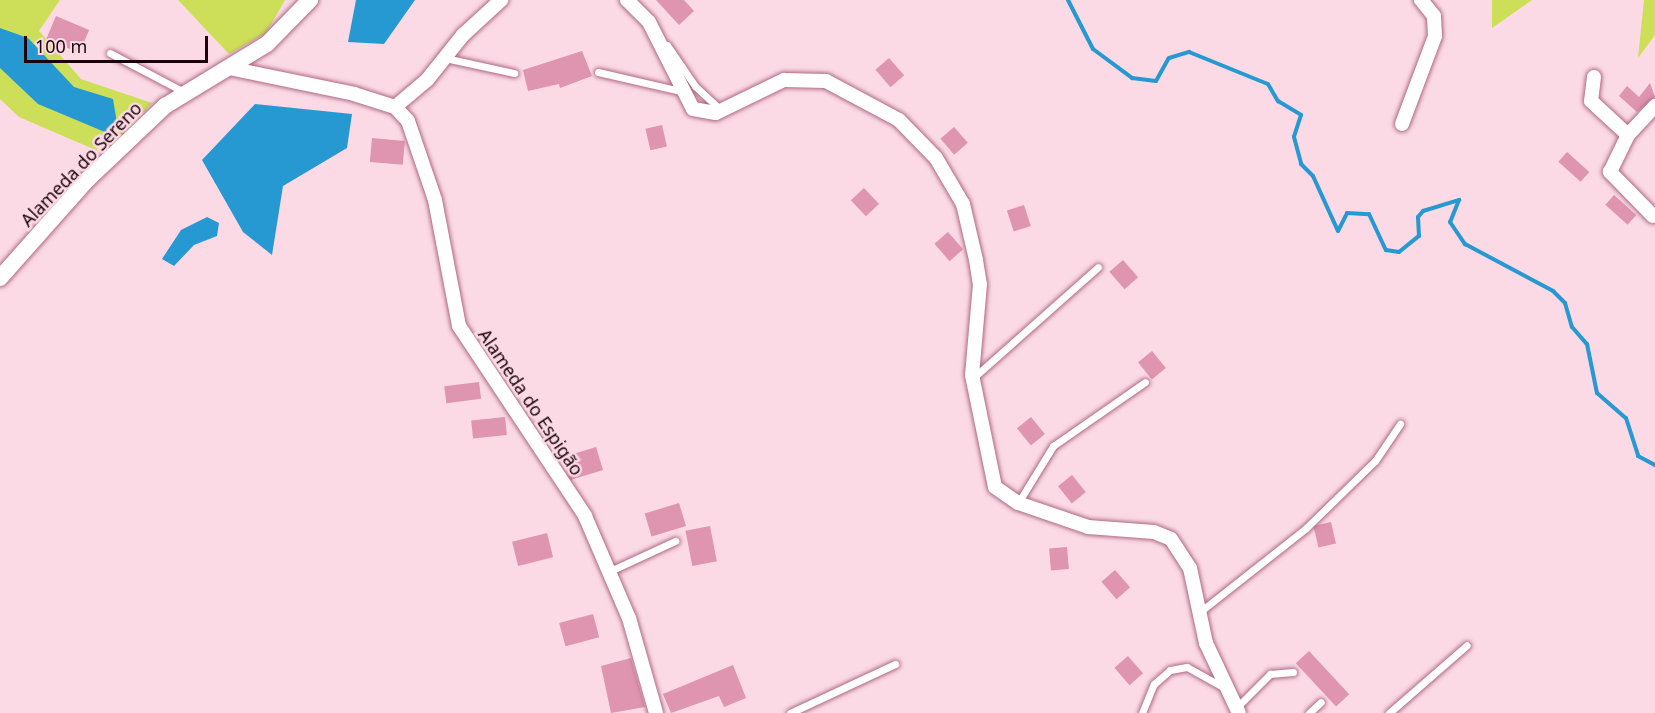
<!DOCTYPE html>
<meta charset="utf-8">
<style>
body{margin:0}
#map{position:relative;width:1655px;height:713px;overflow:hidden;background:#fbdae5;font-family:"Noto Sans",sans-serif}
div>[style]{position:absolute}
.green>*{inset:0;background:#cddf58}
.water>*{inset:0;background:#2699d2}
.stream>*{height:4px;margin:-2px;padding:0 2px;transform-origin:2px;border-radius:2px;background:#2699d2}
.building>*{inset:0;background:#df94af;transform-origin:0 0}
.roads{filter:drop-shadow(0 0 2px #b06883) drop-shadow(0 0 2px #b06883)}
.service>*{height:7px;margin:-3.5px;padding:0 3.5px;transform-origin:3.5px;border-radius:3.5px;background:#fff}
.minor>*{height:14px;margin:-7px;padding:0 7px;transform-origin:7px;border-radius:7px;background:#fff}
.tertiary>*{height:16px;margin:-8px;padding:0 8px;transform-origin:8px;border-radius:8px;background:#fff}
span{translate:-50% -50%;white-space:nowrap;text-align:center;line-height:1.15;-webkit-text-stroke:5px #fbdae5;paint-order:stroke}
.street-label{font-size:18px;color:#1b030c}
.scale{position:absolute;left:24px;top:36px;width:184px;height:27px;box-sizing:border-box;border:3px solid #1b030c;border-top:0;padding-left:8px;font-size:18px;line-height:21px;white-space:nowrap;color:#1b030c;-webkit-text-stroke:4px #fbdae5;paint-order:stroke}
</style>
<div id="map">
<div class="green">
<div style="clip-path:polygon(0 0,60px 0,39px 31px,81px 79px,152px 103px,105px 154px,19px 117px,0 99px)"></div>
<div style="clip-path:polygon(178px 0,285px 0,266px 33px,229px 54px)"></div>
<div style="clip-path:polygon(1492px 0,1532px 0,1492px 28px)"></div>
<div style="clip-path:polygon(1644px 0,1655px 0,1655px 35px,1638px 58px)"></div>
</div>
<div class="water">
<div style="clip-path:polygon(356px 0,415px 0,384px 44px,348px 42px)"></div>
<div style="clip-path:polygon(0 28px,28px 38px,74px 87px,113px 99px,117px 123px,112px 135px,38px 104px,0 68px)"></div>
<div style="clip-path:polygon(255px 104px,352px 114px,347px 148px,283px 186px,272px 255px,243px 232px,202px 160px)"></div>
<div style="clip-path:polygon(207px 217px,219px 223px,217px 236px,194px 245px,174px 266px,162px 259px,181px 230px)"></div>
</div>
<div class="stream">
<div style="left:1068px;top:0;width:55px;rotate:63deg"></div>
<div style="left:1093px;top:49px;width:49px;rotate:36.6deg"></div>
<div style="left:1132px;top:78px;width:24px;rotate:7deg"></div>
<div style="left:1156px;top:81px;width:26px;rotate:-61deg"></div>
<div style="left:1169px;top:58px;width:21px;rotate:-17deg"></div>
<div style="left:1189px;top:52px;width:85px;rotate:22.1deg"></div>
<div style="left:1268px;top:84px;width:20px;rotate:60deg"></div>
<div style="left:1278px;top:101px;width:27px;rotate:31deg"></div>
<div style="left:1301px;top:115px;width:23px;rotate:108deg"></div>
<div style="left:1294px;top:137px;width:28px;rotate:75deg"></div>
<div style="left:1301px;top:164px;width:17px;rotate:45deg"></div>
<div style="left:1313px;top:176px;width:60px;rotate:65.6deg"></div>
<div style="left:1338px;top:231px;width:20px;rotate:-63deg"></div>
<div style="left:1347px;top:213px;width:22px;rotate:3deg"></div>
<div style="left:1369px;top:214px;width:40px;rotate:65deg"></div>
<div style="left:1386px;top:250px;width:13px;rotate:9deg"></div>
<div style="left:1399px;top:252px;width:26px;rotate:-39deg"></div>
<div style="left:1419px;top:236px;width:19px;rotate:-93deg"></div>
<div style="left:1418px;top:217px;width:8px;rotate:-50deg"></div>
<div style="left:1423px;top:211px;width:38px;rotate:-17deg"></div>
<div style="left:1459px;top:200px;width:24px;rotate:112deg"></div>
<div style="left:1450px;top:222px;width:27px;rotate:56deg"></div>
<div style="left:1465px;top:244px;width:100px;rotate:28.1deg"></div>
<div style="left:1553px;top:291px;width:17px;rotate:45deg"></div>
<div style="left:1565px;top:303px;width:25px;rotate:74deg"></div>
<div style="left:1572px;top:327px;width:23px;rotate:49deg"></div>
<div style="left:1587px;top:344px;width:50px;rotate:78.5deg"></div>
<div style="left:1597px;top:393px;width:38px;rotate:41deg"></div>
<div style="left:1626px;top:418px;width:40px;rotate:72deg"></div>
<div style="left:1638px;top:456px;width:19px;rotate:28deg"></div>
</div>
<div class="building">
<div style="clip-path:polygon(656px 0,684px 0,694px 11px,679px 25px)"></div>
<div style="left:56px;top:16px;width:36px;height:25px;rotate:23deg"></div>
<div style="clip-path:polygon(582px 51px,592px 76px,560px 88px,559px 84px,528px 91px,523px 70px)"></div>
<div style="left:889px;top:58px;width:23px;height:18px;rotate:49deg"></div>
<div style="clip-path:polygon(1650px 83px,1655px 97px,1637px 112px,1619px 96px,1627px 86px,1639px 97px)"></div>
<div style="left:662px;top:125px;width:22px;height:17px;rotate:77deg"></div>
<div style="left:954px;top:127px;width:21px;height:18px;rotate:49deg"></div>
<div style="left:372px;top:138px;width:33px;height:24px;rotate:5deg"></div>
<div style="left:1567px;top:152px;width:30px;height:13px;rotate:42deg"></div>
<div style="left:864px;top:188px;width:22px;height:18px;rotate:47deg"></div>
<div style="left:1614px;top:195px;width:30px;height:13px;rotate:42deg"></div>
<div style="left:1024px;top:205px;width:22px;height:18px;rotate:72deg"></div>
<div style="left:948px;top:232px;width:23px;height:18px;rotate:49deg"></div>
<div style="left:1123px;top:260px;width:23px;height:18px;rotate:49deg"></div>
<div style="left:1152px;top:351px;width:22px;height:18px;rotate:51deg"></div>
<div style="left:479px;top:382px;width:17px;height:35px;rotate:83deg"></div>
<div style="left:505px;top:417px;width:18px;height:34px;rotate:84deg"></div>
<div style="left:1031px;top:417px;width:22px;height:18px;rotate:51deg"></div>
<div style="left:596px;top:447px;width:24px;height:35px;rotate:73deg"></div>
<div style="left:1072px;top:475px;width:22px;height:18px;rotate:51deg"></div>
<div style="left:679px;top:503px;width:24px;height:36px;rotate:73deg"></div>
<div style="left:1331px;top:522px;width:22px;height:18px;rotate:77deg"></div>
<div style="left:710px;top:526px;width:36px;height:25px;rotate:79deg"></div>
<div style="left:547px;top:533px;width:25px;height:36px;rotate:76deg"></div>
<div style="left:1067px;top:547px;width:22px;height:18px;rotate:85deg"></div>
<div style="left:1115px;top:570px;width:23px;height:18px;rotate:49deg"></div>
<div style="left:593px;top:614px;width:24px;height:35px;rotate:75deg"></div>
<div style="left:1309px;top:651px;width:59px;height:18px;rotate:47deg"></div>
<div style="left:1128px;top:656px;width:23px;height:18px;rotate:49deg"></div>
<div style="clip-path:polygon(631px 658px,645px 707px,611px 713px,601px 666px)"></div>
<div style="clip-path:polygon(733px 665px,746px 698px,724px 707px,719px 696px,671px 713px,663px 694px)"></div>
</div>
<div class="roads">
<div class="service">
<div style="left:667px;top:45px;width:50px;rotate:55.7deg"></div>
<div style="left:695px;top:86px;width:35px;rotate:43deg"></div>
<div style="left:110px;top:53px;width:86px;rotate:27.8deg"></div>
<div style="left:445px;top:58px;width:71px;rotate:12.3deg"></div>
<div style="left:598px;top:72px;width:84px;rotate:13deg"></div>
<div style="left:973px;top:378px;width:167px;rotate:-41.6deg"></div>
<div style="left:1018px;top:503px;width:67px;rotate:-58.4deg"></div>
<div style="left:1053px;top:446px;width:112px;rotate:-34.8deg"></div>
<div style="left:610px;top:571px;width:72px;rotate:-24.8deg"></div>
<div style="left:1201px;top:611px;width:134px;rotate:-38.3deg"></div>
<div style="left:1306px;top:528px;width:96px;rotate:-44.2deg"></div>
<div style="left:1375px;top:461px;width:45px;rotate:-56deg"></div>
<div style="left:1237px;top:707px;width:47px;rotate:-45deg"></div>
<div style="left:1270px;top:674px;width:23px;rotate:-5deg"></div>
<div style="left:790px;top:713px;width:116px;rotate:-25deg"></div>
<div style="left:1142px;top:713px;width:31px;rotate:-68deg"></div>
<div style="left:1154px;top:684px;width:21px;rotate:-41deg"></div>
<div style="left:1170px;top:670px;width:17px;rotate:-10deg"></div>
<div style="left:1187px;top:667px;width:41px;rotate:29.1deg"></div>
<div style="left:1309px;top:713px;width:16px;rotate:-43deg"></div>
<div style="left:1389px;top:713px;width:103px;rotate:-41.1deg"></div>
</div>
<div class="minor">
<div style="left:627px;top:0;width:31px;rotate:45deg"></div>
<div style="left:649px;top:22px;width:97px;rotate:63.2deg"></div>
<div style="left:693px;top:109px;width:23px;rotate:10deg"></div>
<div style="left:716px;top:113px;width:76px;rotate:-25.9deg"></div>
<div style="left:784px;top:80px;width:42px;rotate:1.4deg"></div>
<div style="left:826px;top:81px;width:83px;rotate:28.1deg"></div>
<div style="left:899px;top:120px;width:53px;rotate:45.8deg"></div>
<div style="left:936px;top:158px;width:53px;rotate:59.6deg"></div>
<div style="left:963px;top:204px;width:57px;rotate:76.9deg"></div>
<div style="left:976px;top:260px;width:24px;rotate:81deg"></div>
<div style="left:980px;top:284px;width:91px;rotate:95deg"></div>
<div style="left:972px;top:375px;width:114px;rotate:78.4deg"></div>
<div style="left:995px;top:487px;width:28px;rotate:35deg"></div>
<div style="left:1018px;top:503px;width:74px;rotate:18.9deg"></div>
<div style="left:1088px;top:527px;width:66px;rotate:4.3deg"></div>
<div style="left:1154px;top:532px;width:18px;rotate:22deg"></div>
<div style="left:1171px;top:539px;width:35px;rotate:57deg"></div>
<div style="left:1190px;top:568px;width:77px;rotate:78deg"></div>
<div style="left:1206px;top:643px;width:77px;rotate:64.8deg"></div>
<div style="left:229px;top:68px;width:128px;rotate:11.7deg"></div>
<div style="left:354px;top:94px;width:43px;rotate:17.6deg"></div>
<div style="left:395px;top:107px;width:19px;rotate:47deg"></div>
<div style="left:408px;top:121px;width:83px;rotate:71.1deg"></div>
<div style="left:435px;top:200px;width:128px;rotate:79.2deg"></div>
<div style="left:459px;top:326px;width:228px;rotate:56.4deg"></div>
<div style="left:585px;top:516px;width:111px;rotate:66.7deg"></div>
<div style="left:629px;top:618px;width:99px;rotate:74.1deg"></div>
<div style="left:1594px;top:77px;width:24px;rotate:97deg"></div>
<div style="left:1591px;top:101px;width:50px;rotate:42.6deg"></div>
<div style="left:395px;top:107px;width:42px;rotate:-40.2deg"></div>
<div style="left:427px;top:80px;width:58px;rotate:-51.3deg"></div>
<div style="left:463px;top:35px;width:52px;rotate:-42.6deg"></div>
<div style="left:1402px;top:124px;width:94px;rotate:-69.4deg"></div>
<div style="left:1435px;top:36px;width:20px;rotate:-93deg"></div>
<div style="left:1434px;top:16px;width:21px;rotate:-129deg"></div>
<div style="left:1653px;top:216px;width:62px;rotate:-134.3deg"></div>
<div style="left:1610px;top:172px;width:41px;rotate:-64.1deg"></div>
<div style="left:1628px;top:135px;width:40px;rotate:-47deg"></div>
</div>
<div class="tertiary">
<div style="left:0;top:278px;width:131px;rotate:-48.4deg"></div>
<div style="left:87px;top:180px;width:108px;rotate:-43.5deg"></div>
<div style="left:165px;top:106px;width:119px;rotate:-31.3deg"></div>
<div style="left:267px;top:44px;width:62px;rotate:-45.7deg"></div>
</div>
</div>
<div class="street-label">
<span style="left:81px;top:164px;rotate:-46deg">Alameda do Sereno</span>
<span style="left:531px;top:402px;rotate:56deg">Alameda do Espigão</span>
</div>
<div class="scale">100 m</div>
</div>
